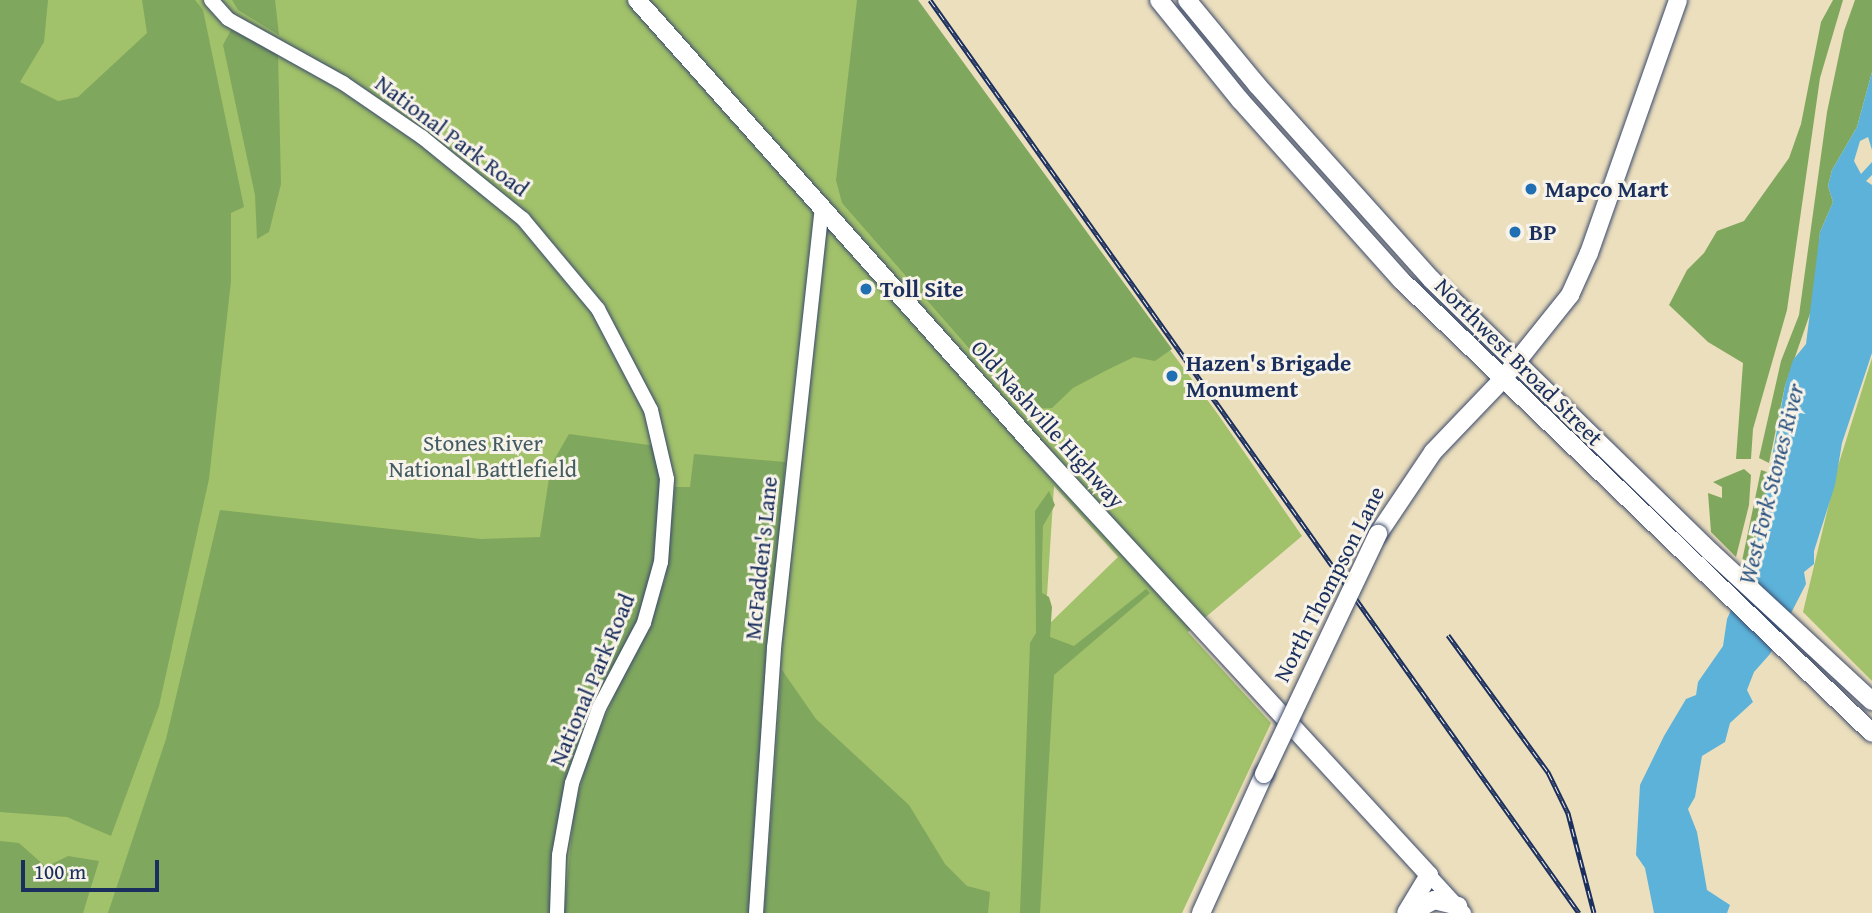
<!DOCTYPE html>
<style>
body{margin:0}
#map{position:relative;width:1872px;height:913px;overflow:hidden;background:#ecdfbd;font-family:"Gentium Book Plus",serif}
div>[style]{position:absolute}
.green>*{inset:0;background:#a1c16a}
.forest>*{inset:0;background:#80a75e}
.water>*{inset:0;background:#5db2d9}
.roads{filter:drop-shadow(0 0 2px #3a496c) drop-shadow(0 0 2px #3a496c)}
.minor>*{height:14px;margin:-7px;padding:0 7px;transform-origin:7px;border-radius:7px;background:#fff}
.major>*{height:18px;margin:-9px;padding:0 9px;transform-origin:9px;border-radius:9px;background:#fff}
.rail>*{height:5px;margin-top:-2.5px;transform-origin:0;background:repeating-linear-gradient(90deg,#f7f3e8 0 8px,#1b2f5e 0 16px);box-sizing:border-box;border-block:2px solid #1b2f5e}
.bridges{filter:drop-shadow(0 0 2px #3a496c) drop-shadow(0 0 2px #3a496c)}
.major-bridge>*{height:18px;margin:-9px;padding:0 9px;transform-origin:9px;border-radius:9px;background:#fff}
.dots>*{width:19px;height:19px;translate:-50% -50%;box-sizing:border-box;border:4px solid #f7f3e8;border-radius:50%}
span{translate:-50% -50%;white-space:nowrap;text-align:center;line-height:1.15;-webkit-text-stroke:6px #f7f3e8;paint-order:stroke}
.street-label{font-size:23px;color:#1b2f5e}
.poi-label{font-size:23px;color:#1b2f5e;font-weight:700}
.left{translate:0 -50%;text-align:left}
.park-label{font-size:23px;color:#435b62}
.water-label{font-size:24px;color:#2f5683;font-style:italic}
.scale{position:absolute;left:21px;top:860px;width:138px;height:32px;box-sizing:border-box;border:4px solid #1b2f5e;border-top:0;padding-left:9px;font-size:21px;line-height:24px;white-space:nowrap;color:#1b2f5e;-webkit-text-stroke:5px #f7f3e8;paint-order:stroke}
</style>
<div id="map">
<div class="green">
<div style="clip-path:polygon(evenodd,0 0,909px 0,1217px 413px,1302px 536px,1188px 632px,1271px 723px,1182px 913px,0 913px,0 0,1054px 486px,1118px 557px,1046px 627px,1045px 627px,1054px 486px)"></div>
<div style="clip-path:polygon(1872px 358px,1872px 681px,1803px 612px,1838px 466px)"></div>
</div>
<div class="forest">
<div style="clip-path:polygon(0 0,48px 0,44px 42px,20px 82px,58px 101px,78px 97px,147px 33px,142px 0,195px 0,203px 10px,244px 207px,231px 213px,231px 281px,209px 479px,159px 706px,111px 836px,67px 817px,0 812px)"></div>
<div style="clip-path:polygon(232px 0,275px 0,279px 35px,238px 10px)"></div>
<div style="clip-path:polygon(857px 0,918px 0,1172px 349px,1155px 361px,1134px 357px,1107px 370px,1073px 388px,1052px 408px,1027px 409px,1009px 394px,842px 203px,836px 180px)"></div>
<div style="clip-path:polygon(1833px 0,1843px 0,1820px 78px,1787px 310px,1753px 429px,1751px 459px,1736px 459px,1743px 363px,1708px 342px,1669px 305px,1687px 270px,1704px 253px,1717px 231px,1744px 221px,1789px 158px,1801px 124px,1821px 22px)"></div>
<div style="clip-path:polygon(1855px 0,1872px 0,1872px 72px,1857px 127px,1832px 170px,1828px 186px,1833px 202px,1820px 232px,1814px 302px,1785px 386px,1769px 463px,1759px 458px,1781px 361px,1799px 315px,1827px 112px,1844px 31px)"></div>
<div style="clip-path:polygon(231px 30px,278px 53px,281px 184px,269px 232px,257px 239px,255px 195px,223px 45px)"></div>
<div style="clip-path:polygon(569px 434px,656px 446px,661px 477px,656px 561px,638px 620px,571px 768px,553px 913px,108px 913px,166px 739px,220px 510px,481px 539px,540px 537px,551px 465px)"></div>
<div style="clip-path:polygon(694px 454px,785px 462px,752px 913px,564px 913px,574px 812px,589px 754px,665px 580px,675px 487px,690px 487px)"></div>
<div style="clip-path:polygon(1744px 469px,1751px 475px,1749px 505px,1736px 557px,1711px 532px,1708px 493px,1722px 498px,1722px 487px,1713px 482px)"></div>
<div style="clip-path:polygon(1761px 470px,1770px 473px,1770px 479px,1749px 567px,1742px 561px)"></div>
<div style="clip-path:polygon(1049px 491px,1055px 505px,1043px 526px,1042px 561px,1042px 593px,1049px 597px,1052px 607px,1050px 637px,1074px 646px,1146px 589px,1150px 593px,1054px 675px,1040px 913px,1020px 913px,1030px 643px,1036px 633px,1035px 511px)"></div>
<div style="clip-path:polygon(782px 670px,816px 719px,909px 805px,945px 864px,967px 886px,990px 892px,988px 913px,764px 913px)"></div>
<div style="clip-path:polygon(0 841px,19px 843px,46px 867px,68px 856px,99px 861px,83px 913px,0 913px)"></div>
</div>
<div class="water">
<div style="clip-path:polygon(1872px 72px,1872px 150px,1868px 137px,1860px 141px,1854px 161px,1861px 174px,1872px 162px,1872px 175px,1866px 181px,1872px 185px,1872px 353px,1842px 443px,1835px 485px,1814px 551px,1814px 564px,1804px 572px,1806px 584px,1770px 654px,1754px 672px,1747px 690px,1753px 702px,1730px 723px,1725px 742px,1702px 756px,1695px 797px,1688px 809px,1697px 832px,1707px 890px,1730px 905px,1727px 913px,1654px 913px,1645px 868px,1636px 855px,1640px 785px,1664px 736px,1686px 699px,1696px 695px,1698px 682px,1723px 646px,1727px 619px,1753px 562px,1785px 386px,1793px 360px,1806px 344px,1820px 232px,1833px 202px,1828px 186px,1832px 170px,1857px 127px)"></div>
</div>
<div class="roads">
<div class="minor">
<div style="left:211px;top:0;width:25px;rotate:48deg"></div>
<div style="left:228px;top:19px;width:132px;rotate:29.1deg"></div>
<div style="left:343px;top:83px;width:96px;rotate:34.4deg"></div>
<div style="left:422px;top:137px;width:130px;rotate:39.1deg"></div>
<div style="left:523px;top:219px;width:117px;rotate:50.2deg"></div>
<div style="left:598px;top:309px;width:114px;rotate:62.3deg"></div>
<div style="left:651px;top:410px;width:71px;rotate:76.9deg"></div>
<div style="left:667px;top:479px;width:83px;rotate:94.1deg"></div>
<div style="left:661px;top:562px;width:63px;rotate:105.6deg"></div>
<div style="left:644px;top:623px;width:96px;rotate:117.9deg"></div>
<div style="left:599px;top:708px;width:80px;rotate:109.8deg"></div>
<div style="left:572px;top:783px;width:73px;rotate:100.2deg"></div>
<div style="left:559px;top:855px;width:58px;rotate:92deg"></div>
<div style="left:1429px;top:875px;width:52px;rotate:47.4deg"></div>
<div style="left:756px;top:913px;width:266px;rotate:-86.1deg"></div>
<div style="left:774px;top:648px;width:443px;rotate:-83.8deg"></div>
</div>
<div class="major">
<div style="left:637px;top:0;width:600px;rotate:48.31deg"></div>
<div style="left:1036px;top:448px;width:580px;rotate:47.37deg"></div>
<div style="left:1429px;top:875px;width:44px;rotate:121.2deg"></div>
<div style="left:1159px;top:0;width:129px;rotate:51deg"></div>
<div style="left:1240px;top:100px;width:241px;rotate:48.2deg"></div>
<div style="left:1401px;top:280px;width:653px;rotate:43.88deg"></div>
<div style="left:1187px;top:0;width:110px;rotate:50.5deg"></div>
<div style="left:1257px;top:85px;width:261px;rotate:48.1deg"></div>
<div style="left:1431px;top:279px;width:392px;rotate:44.3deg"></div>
<div style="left:1712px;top:553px;width:218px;rotate:42.8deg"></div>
<div style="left:1378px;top:534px;width:99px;rotate:-56.1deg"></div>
<div style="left:1433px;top:452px;width:100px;rotate:-46.2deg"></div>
<div style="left:1502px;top:380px;width:109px;rotate:-51.3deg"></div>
<div style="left:1570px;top:295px;width:46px;rotate:-65.7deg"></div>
<div style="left:1589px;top:253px;width:268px;rotate:-70.6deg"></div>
<div style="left:1201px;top:913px;width:153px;rotate:-65.6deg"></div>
<div style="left:1410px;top:913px;width:27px;rotate:-28deg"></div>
<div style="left:1434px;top:900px;width:25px;rotate:14deg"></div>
</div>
</div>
<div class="rail">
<div style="left:930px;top:0;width:1120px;rotate:54.59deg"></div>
<div style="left:1448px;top:635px;width:170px;rotate:53.9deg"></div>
<div style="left:1548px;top:772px;width:46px;rotate:64deg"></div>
<div style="left:1568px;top:813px;width:103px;rotate:75.4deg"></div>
</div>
<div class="bridges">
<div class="major-bridge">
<div style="left:1264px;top:774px;width:266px;rotate:-64.6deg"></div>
</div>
</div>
<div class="dots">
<div style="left:1531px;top:189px;background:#1f6fb2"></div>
<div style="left:1515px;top:232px;background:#1f6fb2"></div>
<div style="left:866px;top:289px;background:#1f6fb2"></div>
<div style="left:1172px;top:376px;background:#1f6fb2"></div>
</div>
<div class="street-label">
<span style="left:452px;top:136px;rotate:37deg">National Park Road</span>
<span style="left:1519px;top:362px;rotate:45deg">Northwest Broad Street</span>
<span style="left:1048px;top:424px;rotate:48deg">Old Nashville Highway</span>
<span style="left:761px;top:558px;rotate:-84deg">McFadden's Lane</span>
<span style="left:1329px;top:584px;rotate:-63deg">North Thompson Lane</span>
<span style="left:592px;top:680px;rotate:-67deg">National Park Road</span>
</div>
<div class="poi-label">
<span class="left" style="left:1545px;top:189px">Mapco Mart</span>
<span class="left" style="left:1529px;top:232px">BP</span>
<span class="left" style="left:880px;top:289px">Toll Site</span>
<span class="left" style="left:1186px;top:376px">Hazen's Brigade<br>Monument</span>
</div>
<div class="park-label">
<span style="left:483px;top:456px">Stones River<br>National Battlefield</span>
</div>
<div class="water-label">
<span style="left:1771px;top:484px;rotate:-76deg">West Fork Stones River</span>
</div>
<div class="scale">100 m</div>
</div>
